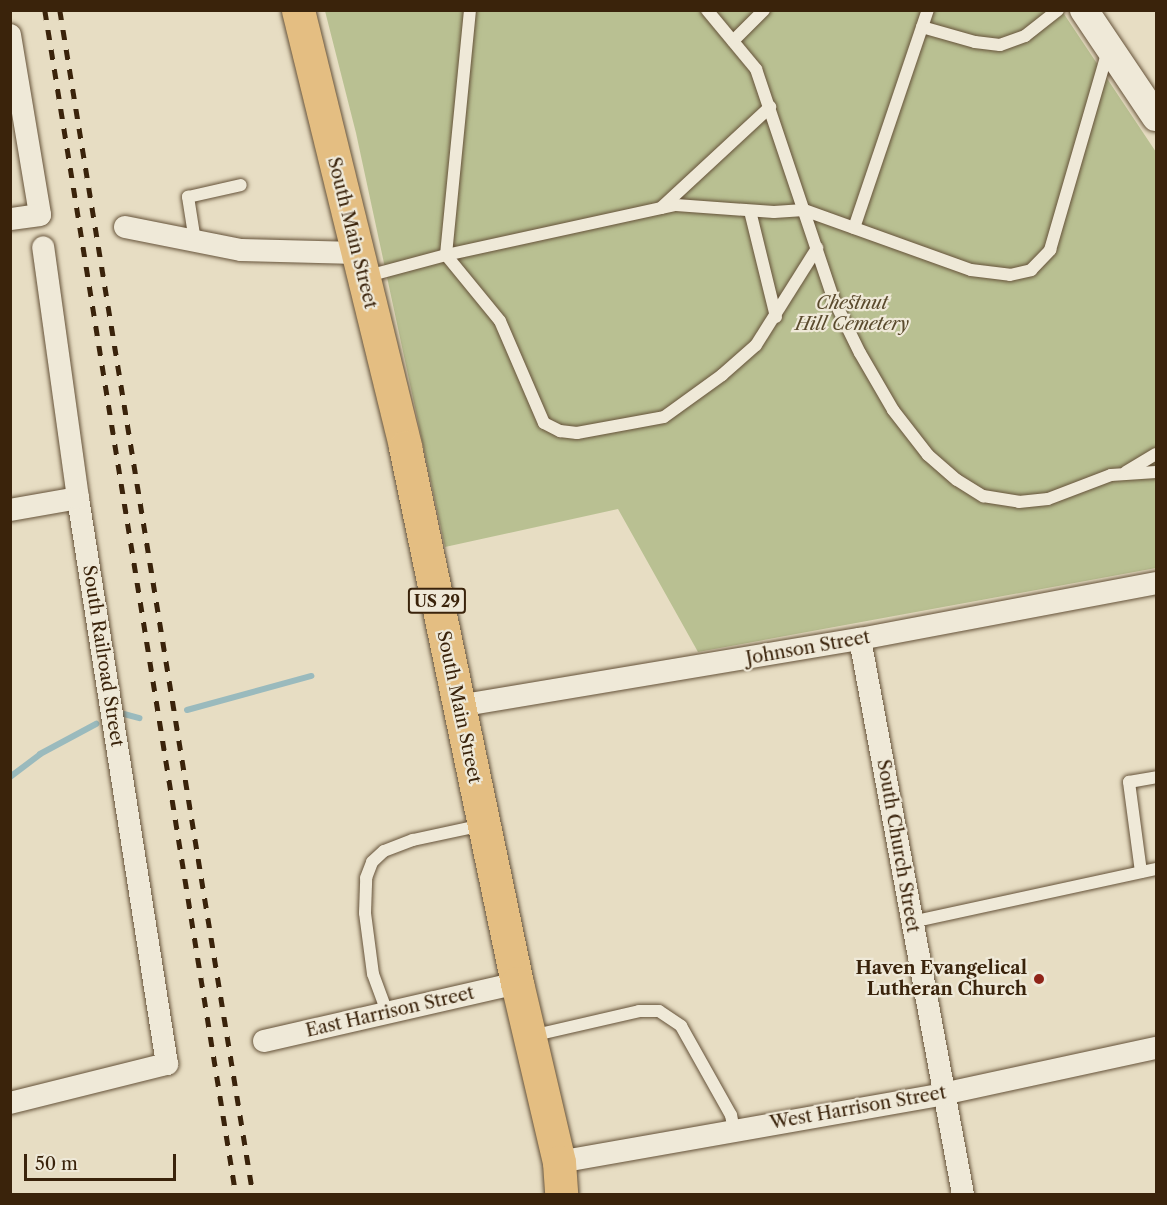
<!DOCTYPE html>
<style>
body{margin:0}
#map{position:relative;width:1167px;height:1205px;overflow:hidden;background:#e7ddc3;font-family:"Libre Caslon Text",serif}
div>[style]{position:absolute}
.green>*{inset:0;background:#b9c092}
.stream>*{height:6px;margin:-3px;padding:0 3px;transform-origin:3px;border-radius:3px;background:#9ababd}
.roads{filter:drop-shadow(0 0 2px #655239) drop-shadow(0 0 2px #655239)}
.service>*{height:12px;margin:-6px;padding:0 6px;transform-origin:6px;border-radius:6px;background:#efe9d8}
.minor>*{height:22px;margin:-11px;padding:0 11px;transform-origin:11px;border-radius:11px;background:#efe9d8}
.tertiary>*{height:28px;margin:-14px;padding:0 14px;transform-origin:14px;border-radius:14px;background:#efe9d8}
.primary>*{height:33px;margin:-16.5px;padding:0 16.5px;transform-origin:16.5px;border-radius:16.5px;background:#e4be82}
.rail>*{height:4.5px;margin-top:-2.25px;transform-origin:0;background:repeating-linear-gradient(90deg,#3a230b 0 10px,transparent 0 20px)}
.dots>*{width:16px;height:16px;translate:-50% -50%;box-sizing:border-box;border:3px solid #efe9d8;border-radius:50%}
span{translate:-50% -50%;white-space:nowrap;text-align:center;line-height:1.15;-webkit-text-stroke:4.5px #efe9d8;paint-order:stroke}
.shield-label span{padding:2px 4px;background:#efe9d8;border:2px solid;border-radius:4px;-webkit-text-stroke-width:0}
.shield-label{font-size:16px;color:#3a230b;font-weight:700}
.street-label{font-size:18px;color:#3a230b}
.park-label{font-size:18px;color:#5a4a2d;font-style:italic}
.poi-label{font-size:18px;color:#3a230b;font-weight:700}
.right{translate:-100% -50%;text-align:right}
.frame{position:absolute;inset:0;border:12px solid #3a230b;pointer-events:none}
.scale{position:absolute;left:24px;top:1154px;width:152px;height:27px;box-sizing:border-box;border:3px solid #3a230b;border-top:0;padding-left:8px;font-size:18px;line-height:21px;white-space:nowrap;color:#3a230b;-webkit-text-stroke:4px #efe9d8;paint-order:stroke}
</style>
<div id="map">
<div class="green">
<div style="clip-path:polygon(325px 11px,1062px 11px,1156px 152px,1156px 568px,698px 652px,618px 509px,445px 547px,356px 133px)"></div>
</div>
<div class="stream">
<div style="left:187px;top:710px;width:129px;rotate:-15.3deg"></div>
<div style="left:124px;top:714px;width:16px;rotate:15deg"></div>
<div style="left:10px;top:777px;width:38px;rotate:-37deg"></div>
<div style="left:40px;top:754px;width:64px;rotate:-28.2deg"></div>
</div>
<div class="roads">
<div class="service">
<div style="left:470px;top:10px;width:246px;rotate:95.6deg"></div>
<div style="left:446px;top:255px;width:85px;rotate:50.7deg"></div>
<div style="left:500px;top:321px;width:111px;rotate:66.7deg"></div>
<div style="left:544px;top:423px;width:18px;rotate:27deg"></div>
<div style="left:560px;top:431px;width:17px;rotate:7deg"></div>
<div style="left:577px;top:433px;width:88px;rotate:-10.4deg"></div>
<div style="left:664px;top:417px;width:72px;rotate:-35.9deg"></div>
<div style="left:722px;top:375px;width:45px;rotate:-41.4deg"></div>
<div style="left:756px;top:345px;width:115px;rotate:-57.8deg"></div>
<div style="left:707px;top:10px;width:77px;rotate:50.3deg"></div>
<div style="left:756px;top:69px;width:242px;rotate:71.4deg"></div>
<div style="left:833px;top:298px;width:61px;rotate:63.9deg"></div>
<div style="left:860px;top:353px;width:66px;rotate:59.9deg"></div>
<div style="left:893px;top:410px;width:57px;rotate:52.1deg"></div>
<div style="left:928px;top:455px;width:38px;rotate:41deg"></div>
<div style="left:957px;top:480px;width:31px;rotate:32deg"></div>
<div style="left:983px;top:496px;width:36px;rotate:9deg"></div>
<div style="left:1019px;top:502px;width:29px;rotate:-6deg"></div>
<div style="left:1048px;top:499px;width:67px;rotate:-20.9deg"></div>
<div style="left:1111px;top:475px;width:45px;rotate:-3.8deg"></div>
<div style="left:922px;top:27px;width:55px;rotate:15.8deg"></div>
<div style="left:975px;top:42px;width:25px;rotate:7deg"></div>
<div style="left:1000px;top:45px;width:27px;rotate:-20deg"></div>
<div style="left:1025px;top:36px;width:42px;rotate:-38.2deg"></div>
<div style="left:733px;top:41px;width:44px;rotate:-45deg"></div>
<div style="left:661px;top:208px;width:149px;rotate:-42.8deg"></div>
<div style="left:750px;top:211px;width:109px;rotate:76.2deg"></div>
<div style="left:854px;top:228px;width:230px;rotate:-71.3deg"></div>
<div style="left:195px;top:241px;width:45px;rotate:-99deg"></div>
<div style="left:188px;top:197px;width:54px;rotate:-12.8deg"></div>
<div style="left:364px;top:277px;width:85px;rotate:-15deg"></div>
<div style="left:446px;top:255px;width:235px;rotate:-12.3deg"></div>
<div style="left:676px;top:205px;width:98px;rotate:4.1deg"></div>
<div style="left:774px;top:212px;width:30px;rotate:-4deg"></div>
<div style="left:804px;top:210px;width:177px;rotate:19.8deg"></div>
<div style="left:971px;top:270px;width:39px;rotate:7deg"></div>
<div style="left:1010px;top:275px;width:22px;rotate:-13deg"></div>
<div style="left:1031px;top:270px;width:28px;rotate:-46deg"></div>
<div style="left:1050px;top:250px;width:207px;rotate:-73.8deg"></div>
<div style="left:1126px;top:472px;width:35px;rotate:-31deg"></div>
<div style="left:1141px;top:872px;width:91px;rotate:-97.6deg"></div>
<div style="left:1129px;top:782px;width:27px;rotate:-10deg"></div>
<div style="left:911px;top:922px;width:251px;rotate:-12.2deg"></div>
<div style="left:387px;top:1012px;width:40px;rotate:-110.2deg"></div>
<div style="left:373px;top:974px;width:62px;rotate:-97.5deg"></div>
<div style="left:365px;top:913px;width:35px;rotate:-88deg"></div>
<div style="left:366px;top:878px;width:17px;rotate:-69deg"></div>
<div style="left:372px;top:862px;width:16px;rotate:-43deg"></div>
<div style="left:384px;top:851px;width:31px;rotate:-21deg"></div>
<div style="left:413px;top:840px;width:72px;rotate:-12.1deg"></div>
<div style="left:531px;top:1036px;width:111px;rotate:-13deg"></div>
<div style="left:639px;top:1011px;width:20px"></div>
<div style="left:659px;top:1011px;width:27px;rotate:34deg"></div>
<div style="left:681px;top:1026px;width:102px;rotate:60.7deg"></div>
<div style="left:731px;top:1115px;width:16px;rotate:79deg"></div>
</div>
<div class="minor">
<div style="left:10px;top:35px;width:182px;rotate:80.5deg"></div>
<div style="left:40px;top:215px;width:30px;rotate:172deg"></div>
<div style="left:125px;top:227px;width:118px;rotate:11.2deg"></div>
<div style="left:241px;top:250px;width:116px;rotate:1.5deg"></div>
<div style="left:10px;top:510px;width:69px;rotate:-10deg"></div>
<div style="left:860px;top:639px;width:564px;rotate:79.49deg"></div>
<div style="left:458px;top:706px;width:408px;rotate:-9.5deg"></div>
<div style="left:860px;top:639px;width:301px;rotate:-10.7deg"></div>
<div style="left:264px;top:1041px;width:260px;rotate:-12.9deg"></div>
<div style="left:10px;top:1103px;width:162px;rotate:-14deg"></div>
<div style="left:167px;top:1064px;width:573px;rotate:-98.94deg"></div>
<div style="left:78px;top:498px;width:253px;rotate:-97.9deg"></div>
<div style="left:559px;top:1162px;width:390px;rotate:-10deg"></div>
<div style="left:943px;top:1094px;width:218px;rotate:-12.2deg"></div>
</div>
<div class="tertiary">
<div style="left:1084px;top:10px;width:129px;rotate:56.1deg"></div>
</div>
<div class="primary">
<div style="left:298px;top:10px;width:450px;rotate:76.2deg"></div>
<div style="left:405px;top:447px;width:548px;rotate:78.2deg"></div>
<div style="left:517px;top:983px;width:184px;rotate:76.8deg"></div>
<div style="left:559px;top:1162px;width:32px;rotate:86deg"></div>
</div>
</div>
<div class="rail">
<div style="left:45px;top:10px;width:1199px;rotate:80.84deg"></div>
<div style="left:60px;top:10px;width:1200px;rotate:80.74deg"></div>
</div>
<div class="dots">
<div style="left:1039px;top:979px;background:#8f2418"></div>
</div>
<div class="shield-label">
<span style="left:437px;top:601px">US 29</span>
</div>
<div class="street-label">
<span style="left:352px;top:233px;rotate:76deg">South Main Street</span>
<span style="left:808px;top:648px;rotate:-10deg">Johnson Street</span>
<span style="left:103px;top:656px;rotate:81deg">South Railroad Street</span>
<span style="left:459px;top:707px;rotate:78deg">South Main Street</span>
<span style="left:898px;top:846px;rotate:80deg">South Church Street</span>
<span style="left:390px;top:1012px;rotate:-13deg">East Harrison Street</span>
<span style="left:858px;top:1108px;rotate:-10deg">West Harrison Street</span>
</div>
<div class="park-label">
<span style="left:852px;top:314px">Chestnut<br>Hill Cemetery</span>
</div>
<div class="poi-label">
<span class="right" style="left:1027px;top:979px">Haven Evangelical<br>Lutheran Church</span>
</div>
<div class="frame"></div>
<div class="scale">50 m</div>
</div>
